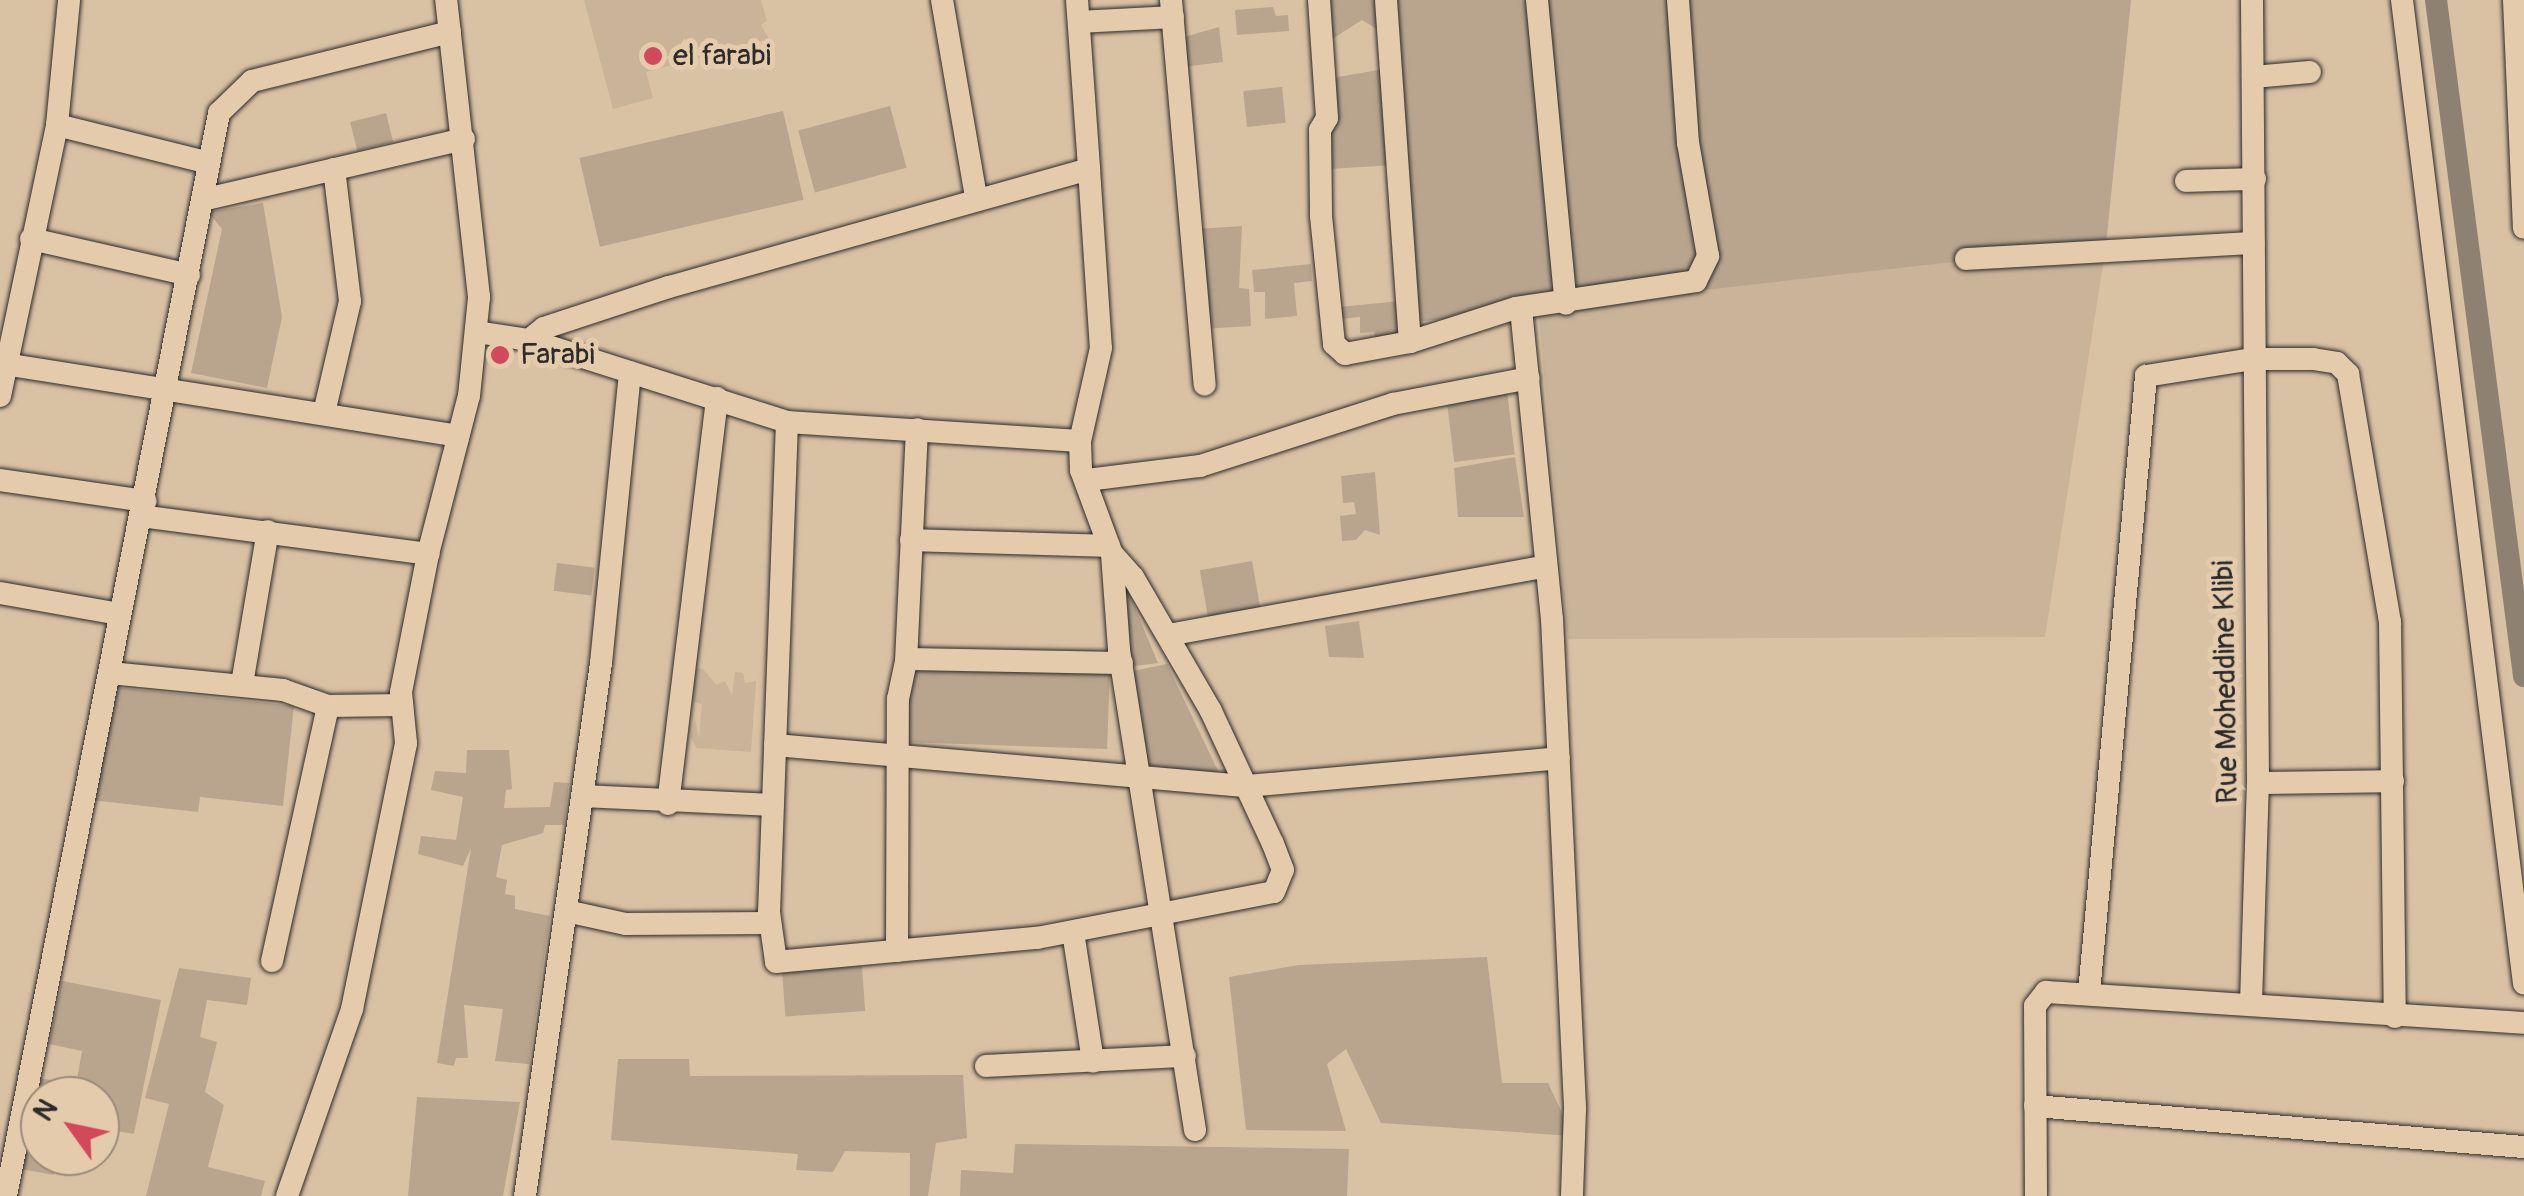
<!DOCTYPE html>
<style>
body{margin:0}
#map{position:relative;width:2524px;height:1196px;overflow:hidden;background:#d9c1a4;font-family:Pangolin,sans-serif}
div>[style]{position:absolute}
.built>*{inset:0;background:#c9b399}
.green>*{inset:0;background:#b9a58e;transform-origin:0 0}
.canal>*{height:22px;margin:-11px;padding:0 11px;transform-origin:11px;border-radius:11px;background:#8e8171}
.roads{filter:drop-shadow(0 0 2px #2b2b2b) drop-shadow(0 0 2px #2b2b2b)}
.minor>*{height:22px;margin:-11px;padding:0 11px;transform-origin:11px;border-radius:11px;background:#e4cbac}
.dots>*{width:28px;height:28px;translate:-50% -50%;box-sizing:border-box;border:5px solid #e4cbac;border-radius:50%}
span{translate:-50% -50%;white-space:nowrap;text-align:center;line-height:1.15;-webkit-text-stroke:10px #e4cbac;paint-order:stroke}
.poi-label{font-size:30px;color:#2b2b2b}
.left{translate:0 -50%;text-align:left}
.street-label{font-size:30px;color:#2b2b2b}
.north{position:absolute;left:20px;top:1076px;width:100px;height:100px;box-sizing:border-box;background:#e4cbac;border:2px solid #9a8b78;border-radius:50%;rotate:303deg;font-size:28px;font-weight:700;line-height:40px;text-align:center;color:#2b2b2b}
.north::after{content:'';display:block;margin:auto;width:35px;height:45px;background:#d1495b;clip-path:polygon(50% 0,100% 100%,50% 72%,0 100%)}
</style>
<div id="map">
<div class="built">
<div style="clip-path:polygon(584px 0,761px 0,767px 21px,761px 25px,769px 39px,646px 72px,653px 98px,613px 109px)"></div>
<div style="clip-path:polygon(2106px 245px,2045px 637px,1568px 639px,1538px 307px)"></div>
<div style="clip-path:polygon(687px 667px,703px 669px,716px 685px,725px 681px,732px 695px,735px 672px,743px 673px,745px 683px,756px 681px,751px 752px,696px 748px,691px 737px,695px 719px,699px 739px,702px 704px,694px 702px,689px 710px)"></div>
</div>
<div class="green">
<div style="clip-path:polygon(1326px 0,2131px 0,2106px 245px,1416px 322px,1395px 40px,1362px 20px,1329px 41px)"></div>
<div style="clip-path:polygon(1273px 7px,1276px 16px,1288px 15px,1289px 31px,1237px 35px,1235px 10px)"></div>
<div style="clip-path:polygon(1219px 27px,1223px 62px,1190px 66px,1185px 76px,1184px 37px)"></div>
<div style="clip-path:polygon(1384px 69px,1394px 165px,1329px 169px,1332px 78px)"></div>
<div style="left:1282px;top:87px;width:36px;height:39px;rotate:84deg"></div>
<div style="left:890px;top:106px;width:64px;height:95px;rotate:75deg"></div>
<div style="left:783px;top:111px;width:91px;height:209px;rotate:77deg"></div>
<div style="left:386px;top:113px;width:30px;height:37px;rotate:76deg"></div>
<div style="clip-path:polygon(263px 203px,282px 317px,267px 388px,191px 373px,222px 229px,208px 212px)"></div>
<div style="clip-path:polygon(1242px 226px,1239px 288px,1249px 289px,1251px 326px,1202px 329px,1196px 229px)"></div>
<div style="clip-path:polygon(1311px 264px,1312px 281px,1294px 283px,1297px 316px,1265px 319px,1265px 292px,1254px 292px,1252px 270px)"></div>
<div style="clip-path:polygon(1401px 301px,1405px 341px,1376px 344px,1374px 332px,1360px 333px,1360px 317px,1340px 319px,1339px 307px)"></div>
<div style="left:1507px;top:391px;width:64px;height:61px;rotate:83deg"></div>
<div style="clip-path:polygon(1515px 457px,1524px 517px,1458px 517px,1454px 468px)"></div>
<div style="clip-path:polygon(1375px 472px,1380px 535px,1365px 530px,1356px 540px,1342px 541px,1340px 516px,1356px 514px,1354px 502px,1343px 503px,1341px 476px)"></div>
<div style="left:1252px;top:561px;width:51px;height:53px;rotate:80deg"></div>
<div style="left:557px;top:563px;width:38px;height:28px;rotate:7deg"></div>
<div style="clip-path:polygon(1123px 579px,1158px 663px,1127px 667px)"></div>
<div style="clip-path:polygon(1359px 621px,1364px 658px,1329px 657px,1325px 626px)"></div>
<div style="left:906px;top:662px;width:204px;height:80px;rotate:2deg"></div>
<div style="clip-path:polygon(1167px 664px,1220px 775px,1148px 766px,1129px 672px)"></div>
<div style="clip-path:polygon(112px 687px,294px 706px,283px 806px,200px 797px,198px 812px,91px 800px)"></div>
<div style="clip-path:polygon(467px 750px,509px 750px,512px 789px,506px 790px,504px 808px,550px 807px,554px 782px,569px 783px,564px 825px,545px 825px,543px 833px,502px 845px,496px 877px,507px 880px,505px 894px,515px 896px,515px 909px,550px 916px,529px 1064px,495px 1061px,503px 1009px,464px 1005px,468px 1058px,456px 1058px,454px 1066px,437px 1063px,471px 848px,463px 866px,418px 854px,421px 836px,456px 840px,463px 797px,431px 790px,435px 771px,466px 773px)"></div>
<div style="clip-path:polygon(1487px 957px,1502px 1083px,1548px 1083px,1573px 1136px,1381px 1123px,1346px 1049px,1327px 1064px,1346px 1131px,1246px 1130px,1229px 977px,1299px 965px)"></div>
<div style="left:862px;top:966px;width:45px;height:80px;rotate:86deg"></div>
<div style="clip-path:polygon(179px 968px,251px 978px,247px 1005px,207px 1000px,200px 1037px,217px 1042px,205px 1092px,224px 1105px,208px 1167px,265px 1181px,261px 1196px,146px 1196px,169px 1104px,145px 1098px)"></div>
<div style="clip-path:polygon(62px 981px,161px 1000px,134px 1134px,100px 1128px,100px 1096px,40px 1096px,40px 1156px,58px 1156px,54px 1175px,21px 1169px,39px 1078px,76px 1084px,82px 1051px,49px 1044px)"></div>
<div style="clip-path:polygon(618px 1059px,689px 1059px,690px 1076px,963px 1075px,967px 1138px,936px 1143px,928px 1196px,910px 1196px,910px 1153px,845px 1151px,833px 1172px,796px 1170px,798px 1154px,611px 1140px)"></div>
<div style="clip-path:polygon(417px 1097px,520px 1102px,503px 1196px,408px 1196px)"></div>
<div style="clip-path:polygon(1015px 1144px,1349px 1149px,1347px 1196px,960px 1196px,961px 1170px,1013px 1173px)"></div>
</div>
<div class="canal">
<div style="left:2436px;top:0;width:682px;rotate:82.58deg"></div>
</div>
<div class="roads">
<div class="minor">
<div style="left:942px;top:0;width:200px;rotate:80.2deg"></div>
<div style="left:1077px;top:0;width:169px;rotate:85.9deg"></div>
<div style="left:1171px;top:0;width:386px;rotate:85deg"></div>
<div style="left:1319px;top:0;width:118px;rotate:86.1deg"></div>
<div style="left:1327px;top:118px;width:14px;rotate:120deg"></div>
<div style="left:1320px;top:130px;width:86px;rotate:89.3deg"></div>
<div style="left:1321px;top:216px;width:129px;rotate:84.2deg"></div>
<div style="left:1334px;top:344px;width:15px;rotate:42deg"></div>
<div style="left:1345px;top:354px;width:66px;rotate:-10.5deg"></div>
<div style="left:1410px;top:342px;width:111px;rotate:-17.8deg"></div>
<div style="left:1516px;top:308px;width:182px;rotate:-8.5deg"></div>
<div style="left:1696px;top:281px;width:28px;rotate:-64deg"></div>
<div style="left:1708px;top:256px;width:115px;rotate:-100deg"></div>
<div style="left:1688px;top:143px;width:143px;rotate:-94deg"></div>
<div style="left:1386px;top:0;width:343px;rotate:86deg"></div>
<div style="left:1537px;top:0;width:305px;rotate:84.6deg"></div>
<div style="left:2402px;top:0;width:991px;rotate:82.93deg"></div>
<div style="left:2514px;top:0;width:228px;rotate:87.5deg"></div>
<div style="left:1079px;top:22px;width:94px;rotate:-3deg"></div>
<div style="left:2253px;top:77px;width:57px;rotate:-5deg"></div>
<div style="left:57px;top:125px;width:153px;rotate:14deg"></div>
<div style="left:2186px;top:181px;width:69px;rotate:-1.7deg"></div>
<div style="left:202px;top:200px;width:269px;rotate:-13.1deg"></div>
<div style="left:31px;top:239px;width:162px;rotate:12.8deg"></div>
<div style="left:1966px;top:259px;width:288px;rotate:-3.2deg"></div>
<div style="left:1521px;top:309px;width:312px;rotate:84.3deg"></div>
<div style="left:1552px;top:619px;width:491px;rotate:87.3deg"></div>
<div style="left:1575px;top:1109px;width:87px;rotate:92deg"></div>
<div style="left:477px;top:332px;width:53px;rotate:8.7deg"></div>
<div style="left:529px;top:340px;width:19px;rotate:-39deg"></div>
<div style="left:544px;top:328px;width:132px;rotate:-18.2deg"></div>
<div style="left:669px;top:287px;width:436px;rotate:-15.7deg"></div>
<div style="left:1089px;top:169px;width:179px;rotate:86.2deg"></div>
<div style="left:1101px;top:348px;width:95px;rotate:102.7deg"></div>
<div style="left:529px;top:340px;width:271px;rotate:17.6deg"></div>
<div style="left:787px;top:422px;width:490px;rotate:92.1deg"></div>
<div style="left:769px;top:912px;width:50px;rotate:82deg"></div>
<div style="left:776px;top:962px;width:262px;rotate:-5.3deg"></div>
<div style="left:1037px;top:938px;width:241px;rotate:-11deg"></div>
<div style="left:1274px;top:892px;width:24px;rotate:-68deg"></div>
<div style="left:1283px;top:870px;width:30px;rotate:-111deg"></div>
<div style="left:1272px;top:842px;width:145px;rotate:-115deg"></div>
<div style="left:1211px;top:711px;width:155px;rotate:-120.2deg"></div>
<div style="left:1133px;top:577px;width:31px;rotate:-132deg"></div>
<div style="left:1112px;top:554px;width:90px;rotate:-110.3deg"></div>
<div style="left:1081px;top:470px;width:29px;rotate:-92deg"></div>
<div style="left:1080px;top:441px;width:294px;rotate:-176.3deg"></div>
<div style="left:5px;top:364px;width:459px;rotate:9deg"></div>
<div style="left:0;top:396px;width:277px;rotate:-78.1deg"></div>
<div style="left:57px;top:125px;width:126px;rotate:-84.5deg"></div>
<div style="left:324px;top:413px;width:115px;rotate:-76.9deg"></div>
<div style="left:350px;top:301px;width:133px;rotate:-96.9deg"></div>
<div style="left:0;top:480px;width:147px;rotate:8.2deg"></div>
<div style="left:1087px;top:480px;width:114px;rotate:-7.1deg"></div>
<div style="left:1200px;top:466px;width:203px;rotate:-17.8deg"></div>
<div style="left:1393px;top:404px;width:138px;rotate:-10.8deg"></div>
<div style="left:141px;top:516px;width:290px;rotate:7.5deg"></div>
<div style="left:911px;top:540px;width:198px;rotate:1.7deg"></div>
<div style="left:1112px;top:554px;width:96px;rotate:85.8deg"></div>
<div style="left:1119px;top:650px;width:486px;rotate:81deg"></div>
<div style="left:0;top:593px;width:121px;rotate:10deg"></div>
<div style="left:1168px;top:635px;width:384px;rotate:-10.3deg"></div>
<div style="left:907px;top:659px;width:215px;rotate:1.1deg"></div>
<div style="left:110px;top:673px;width:174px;rotate:5.6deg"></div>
<div style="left:283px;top:690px;width:48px;rotate:19.6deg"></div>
<div style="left:328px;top:706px;width:73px;rotate:-0.8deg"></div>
<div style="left:242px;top:684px;width:155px;rotate:-80.4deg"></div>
<div style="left:775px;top:745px;width:474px;rotate:5deg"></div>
<div style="left:1247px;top:786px;width:313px;rotate:-5.1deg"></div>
<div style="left:2258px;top:783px;width:135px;rotate:-0.8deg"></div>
<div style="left:583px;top:796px;width:190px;rotate:2.7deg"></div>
<div style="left:668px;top:804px;width:409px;rotate:-83.1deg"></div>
<div style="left:566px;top:911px;width:61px;rotate:12.2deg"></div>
<div style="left:626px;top:924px;width:143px;rotate:-0.4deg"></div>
<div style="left:1073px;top:932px;width:131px;rotate:81.2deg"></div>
<div style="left:897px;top:951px;width:252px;rotate:-89.8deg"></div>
<div style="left:898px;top:699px;width:38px;rotate:-78deg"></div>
<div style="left:906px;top:662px;width:233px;rotate:-87.3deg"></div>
<div style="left:272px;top:961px;width:261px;rotate:-77.6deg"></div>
<div style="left:2089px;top:993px;width:620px;rotate:-84.72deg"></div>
<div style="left:2146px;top:376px;width:107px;rotate:-9.1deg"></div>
<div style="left:2252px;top:359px;width:61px"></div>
<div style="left:2313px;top:359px;width:24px;rotate:9deg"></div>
<div style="left:2337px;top:363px;width:16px;rotate:45deg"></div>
<div style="left:2348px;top:374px;width:252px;rotate:80.4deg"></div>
<div style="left:2390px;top:622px;width:395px;rotate:89.3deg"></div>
<div style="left:2251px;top:1003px;width:220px;rotate:-88.2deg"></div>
<div style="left:2258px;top:783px;width:783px;rotate:-90.44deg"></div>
<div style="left:986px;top:1066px;width:199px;rotate:-2.9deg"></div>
<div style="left:2035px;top:1106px;width:491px;rotate:4.8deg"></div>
<div style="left:6px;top:1196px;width:1104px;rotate:-78.87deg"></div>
<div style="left:219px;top:113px;width:46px;rotate:-44.1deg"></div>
<div style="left:252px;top:81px;width:204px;rotate:-13.9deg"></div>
<div style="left:287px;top:1196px;width:198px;rotate:-70.8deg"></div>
<div style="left:352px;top:1009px;width:271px;rotate:-78.5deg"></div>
<div style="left:406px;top:743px;width:51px;rotate:-95.6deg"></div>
<div style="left:401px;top:692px;width:141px;rotate:-78.9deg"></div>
<div style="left:428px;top:554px;width:163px;rotate:-75.5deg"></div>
<div style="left:469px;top:396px;width:100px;rotate:-84.2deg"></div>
<div style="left:479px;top:297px;width:299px;rotate:-96.3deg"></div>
<div style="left:525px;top:1196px;width:538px;rotate:-81.88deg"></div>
<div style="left:601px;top:663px;width:292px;rotate:-84.3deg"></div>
<div style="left:2036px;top:1196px;width:190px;rotate:-90.3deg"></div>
<div style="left:2035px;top:1006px;width:18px;rotate:-52deg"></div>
<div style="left:2046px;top:992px;width:479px;rotate:3.7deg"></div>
</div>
</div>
<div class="dots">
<div style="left:653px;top:56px;background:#d1495b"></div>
<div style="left:500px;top:355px;background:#d1495b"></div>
</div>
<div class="poi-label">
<span class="left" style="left:673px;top:56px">el farabi</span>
<span class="left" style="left:520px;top:355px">Farabi</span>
</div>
<div class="street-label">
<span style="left:2226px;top:682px;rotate:-91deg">Rue Moheddine Klibi</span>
</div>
<div class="north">N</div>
</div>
